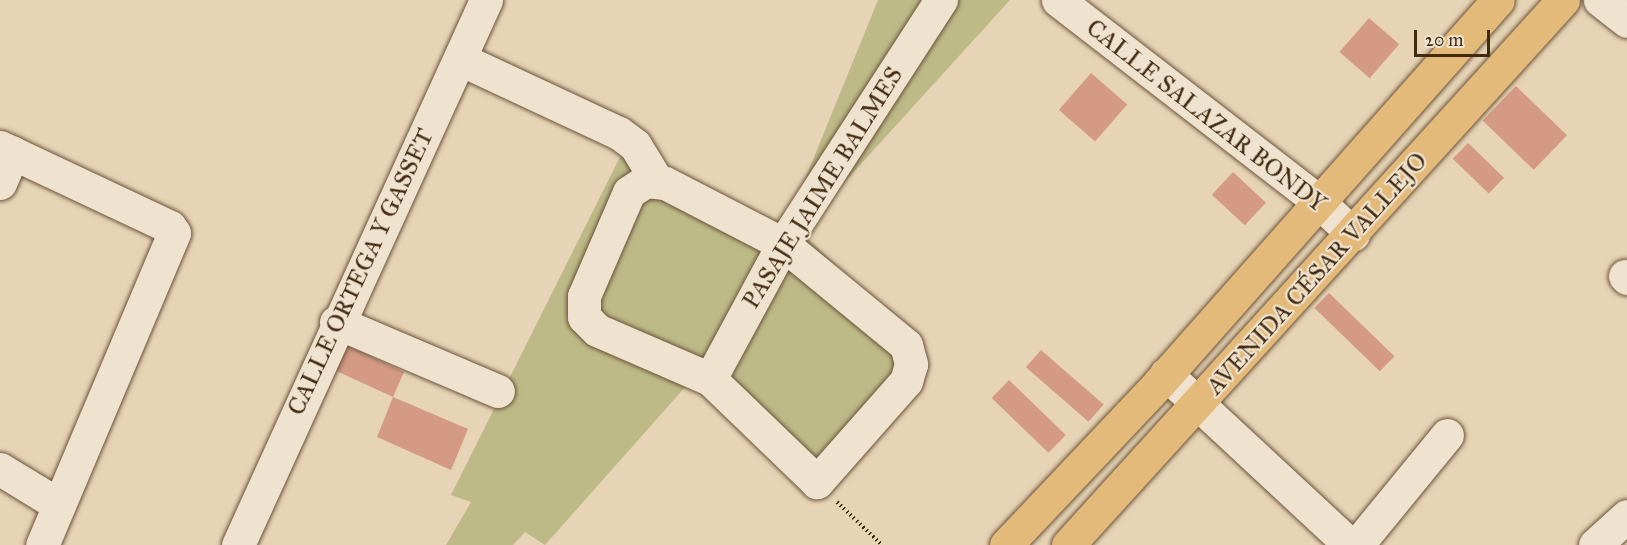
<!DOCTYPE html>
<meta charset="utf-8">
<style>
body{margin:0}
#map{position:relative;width:1627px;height:545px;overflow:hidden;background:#e7d4b6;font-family:"IM FELL Great Primer",serif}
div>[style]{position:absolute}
.green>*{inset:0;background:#beba88}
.building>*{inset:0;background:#d49a86;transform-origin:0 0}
.path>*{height:4px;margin-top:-2px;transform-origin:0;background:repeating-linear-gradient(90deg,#422a11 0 1.5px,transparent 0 4.5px)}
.roads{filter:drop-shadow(0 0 2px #6b543a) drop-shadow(0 0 2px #6b543a)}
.minor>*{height:33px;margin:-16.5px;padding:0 16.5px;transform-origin:16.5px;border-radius:16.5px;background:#efe3d0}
.major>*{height:33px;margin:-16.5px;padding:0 16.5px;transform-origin:16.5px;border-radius:16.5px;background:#e4ba7b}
span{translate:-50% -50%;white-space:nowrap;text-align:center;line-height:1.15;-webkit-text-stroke:4.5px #efe3d0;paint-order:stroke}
.street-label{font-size:24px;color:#422a11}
.scale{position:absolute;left:1414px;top:30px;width:76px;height:27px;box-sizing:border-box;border:3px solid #422a11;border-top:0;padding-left:8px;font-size:18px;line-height:21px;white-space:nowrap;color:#422a11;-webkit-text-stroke:4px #efe3d0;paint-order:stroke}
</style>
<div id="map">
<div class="green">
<div style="clip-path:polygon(878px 0,1010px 0,800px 231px,923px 348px,813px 467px,703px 367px,545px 545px,525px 532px,513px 545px,446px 545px,471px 502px,451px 495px,620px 157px,784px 231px)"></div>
</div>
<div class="building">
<div style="left:1369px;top:18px;width:40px;height:45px;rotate:41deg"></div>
<div style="left:1091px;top:73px;width:48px;height:49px;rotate:41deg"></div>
<div style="left:1516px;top:86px;width:71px;height:48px;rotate:44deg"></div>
<div style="left:1468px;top:143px;width:50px;height:22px;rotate:44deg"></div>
<div style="left:1233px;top:172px;width:45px;height:31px;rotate:43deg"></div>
<div style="left:1329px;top:293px;width:91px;height:21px;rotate:44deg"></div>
<div style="clip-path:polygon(344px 344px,404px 372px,393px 397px,468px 429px,451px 470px,377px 437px,393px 397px,332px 369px)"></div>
<div style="left:1041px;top:350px;width:83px;height:23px;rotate:41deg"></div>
<div style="left:1009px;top:380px;width:79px;height:25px;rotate:44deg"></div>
</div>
<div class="path">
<div style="left:837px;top:502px;width:62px;rotate:43.7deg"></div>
</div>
<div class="roads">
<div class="minor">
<div style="left:1058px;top:0;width:330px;rotate:37.7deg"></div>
<div style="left:1319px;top:202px;width:47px;rotate:43.3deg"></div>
<div style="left:1600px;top:0;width:34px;rotate:38deg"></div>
<div style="left:460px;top:59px;width:175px;rotate:25deg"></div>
<div style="left:619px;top:133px;width:20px;rotate:37deg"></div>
<div style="left:635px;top:145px;width:42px;rotate:58.6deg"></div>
<div style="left:0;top:147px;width:188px;rotate:25.2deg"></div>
<div style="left:170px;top:227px;width:7px;rotate:56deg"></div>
<div style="left:174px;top:233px;width:339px;rotate:112.9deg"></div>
<div style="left:646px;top:181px;width:19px;rotate:6deg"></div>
<div style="left:665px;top:183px;width:133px;rotate:27.3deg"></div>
<div style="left:783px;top:244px;width:159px;rotate:39.4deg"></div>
<div style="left:906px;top:345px;width:20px;rotate:75deg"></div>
<div style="left:911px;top:364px;width:18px;rotate:106deg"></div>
<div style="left:906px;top:381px;width:135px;rotate:131.4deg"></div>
<div style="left:817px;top:482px;width:149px;rotate:-136.1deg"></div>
<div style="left:710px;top:379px;width:123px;rotate:-156.6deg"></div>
<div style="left:597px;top:330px;width:18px;rotate:-135deg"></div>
<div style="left:584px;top:317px;width:21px;rotate:-90deg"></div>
<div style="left:584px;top:296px;width:113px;rotate:-66.6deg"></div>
<div style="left:629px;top:192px;width:20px;rotate:-33deg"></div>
<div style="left:0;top:183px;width:33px;rotate:-67deg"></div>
<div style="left:1625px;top:276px;width:3px;rotate:45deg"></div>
<div style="left:336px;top:322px;width:176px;rotate:23.1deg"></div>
<div style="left:1166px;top:374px;width:251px;rotate:42.9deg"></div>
<div style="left:710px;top:379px;width:153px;rotate:-61.6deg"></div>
<div style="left:783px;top:244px;width:291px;rotate:-57.1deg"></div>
<div style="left:0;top:469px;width:69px;rotate:31.4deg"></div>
<div style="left:238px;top:545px;width:599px;rotate:-65.53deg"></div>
<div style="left:1357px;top:545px;width:142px;rotate:-50.7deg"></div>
<div style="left:1595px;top:545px;width:43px;rotate:-42.2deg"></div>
</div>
<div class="major">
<div style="left:1006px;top:545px;width:223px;rotate:-46.6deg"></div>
<div style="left:1159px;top:383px;width:511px;rotate:-48.49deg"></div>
<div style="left:1068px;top:545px;width:736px;rotate:-47.75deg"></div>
</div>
</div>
<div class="street-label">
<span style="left:1206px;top:116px;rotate:38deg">CALLE SALAZAR BONDY</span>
<span style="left:823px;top:188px;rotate:-58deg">PASAJE JAIME BALMES</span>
<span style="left:361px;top:272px;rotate:-65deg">CALLE ORTEGA Y GASSET</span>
<span style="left:1317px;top:274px;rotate:-48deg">AVENIDA CÉSAR VALLEJO</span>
</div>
<div class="scale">20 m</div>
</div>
